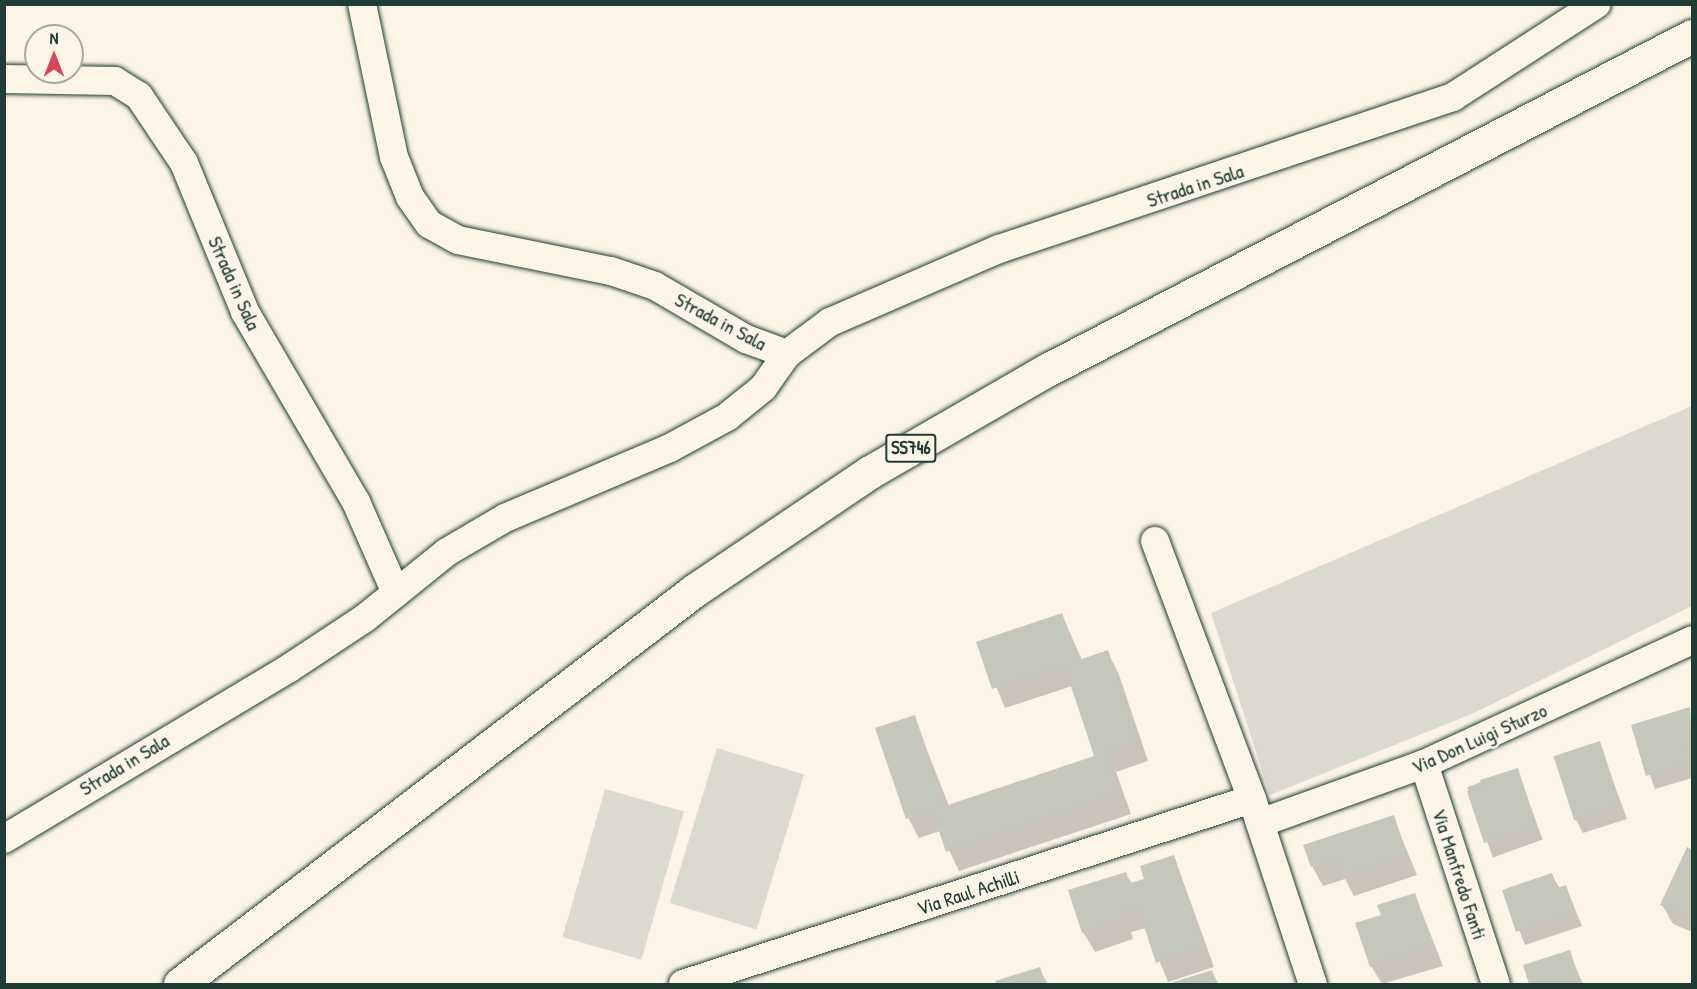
<!DOCTYPE html>
<style>
body{margin:0}
#map{position:relative;width:1697px;height:989px;overflow:hidden;background:#fcf5e5;font-family:"Patrick Hand",sans-serif}
div>[style]{position:absolute}
.green>*{inset:0;background:#dcdacc;transform-origin:0 0}
.shadow>*{inset:0;background:#0003;transform-origin:0 0}
.building>*{inset:0;background:#c5c7b9;transform-origin:0 0}
.roads{filter:drop-shadow(0 0 2px #1f3d34) drop-shadow(0 0 2px #1f3d34)}
.minor>*{height:28px;margin:-14px;padding:0 14px;transform-origin:14px;border-radius:14px;background:#fcf5e5}
.primary>*{height:33px;margin:-16.5px;padding:0 16.5px;transform-origin:16.5px;border-radius:16.5px;background:#fcf5e5}
span{translate:-50% -50%;white-space:nowrap;text-align:center;line-height:1.15;-webkit-text-stroke:5px #fcf5e5;paint-order:stroke}
.shield-label span{padding:2px 4px;background:#fcf5e5;border:2px solid;border-radius:4px;-webkit-text-stroke-width:0}
.shield-label{font-size:18px;color:#1f3d34;font-weight:700}
.street-label{font-size:20px;color:#1f3d34}
.frame{position:absolute;inset:0;border:6px solid #1f3d34;pointer-events:none}
.north{position:absolute;left:24px;top:24px;width:60px;height:60px;box-sizing:border-box;background:#fcf5e5;border:2px solid #a4ab9e;border-radius:50%;rotate:0deg;font-size:16px;font-weight:700;line-height:24px;text-align:center;color:#1f3d34}
.north::after{content:'';display:block;margin:auto;width:21px;height:27px;background:#d1495b;clip-path:polygon(50% 0,100% 100%,50% 72%,0 100%)}
</style>
<div id="map">
<div class="green">
<div style="clip-path:polygon(1692px 406px,1692px 606px,1474px 713px,1270px 795px,1211px 613px)"></div>
<div style="left:717px;top:748px;width:91px;height:162px;rotate:17deg"></div>
<div style="left:605px;top:789px;width:82px;height:154px;rotate:16deg"></div>
</div>
<div class="shadow">
<div style="clip-path:polygon(1062px 615px,1082px 660px,1107px 652px,1118px 672px,1148px 761px,1116px 772px,1131px 814px,959px 871px,940px 831px,919px 838px,908px 818px,914px 717px,949px 806px,1096px 757px,1072px 686px,1005px 708px,978px 643px)"></div>
<div style="clip-path:polygon(1690px 709px,1692px 778px,1655px 789px,1632px 726px)"></div>
<div style="clip-path:polygon(1599px 743px,1627px 819px,1583px 833px,1576px 820px)"></div>
<div style="left:1517px;top:769px;width:75px;height:53px;rotate:70deg"></div>
<div style="clip-path:polygon(1393px 817px,1417px 875px,1354px 896px,1345px 879px,1323px 886px,1312px 866px)"></div>
<div style="clip-path:polygon(1688px 849px,1692px 851px,1692px 932px,1673px 924px,1662px 905px)"></div>
<div style="clip-path:polygon(1174px 856px,1214px 967px,1168px 982px,1146px 928px,1131px 932px,1133px 939px,1095px 952px,1083px 932px,1126px 874px,1132px 884px,1146px 880px)"></div>
<div style="clip-path:polygon(1552px 875px,1560px 889px,1566px 887px,1582px 926px,1525px 945px,1504px 891px)"></div>
<div style="clip-path:polygon(1415px 895px,1443px 966px,1382px 984px,1371px 966px,1383px 916px)"></div>
<div style="clip-path:polygon(1569px 952px,1583px 984px,1531px 984px,1525px 966px)"></div>
<div style="clip-path:polygon(1039px 969px,1048px 984px,997px 984px,997px 982px)"></div>
<div style="clip-path:polygon(1211px 971px,1219px 984px,1172px 984px)"></div>
</div>
<div class="building">
<div style="clip-path:polygon(1062px 613px,1079px 660px,1108px 650px,1138px 741px,1106px 752px,1120px 794px,946px 852px,932px 810px,906px 819px,875px 728px,915px 715px,945px 806px,1094px 756px,1064px 665px,992px 689px,976px 642px)"></div>
<div style="clip-path:polygon(1690px 707px,1692px 743px,1687px 745px,1692px 763px,1646px 776px,1631px 725px)"></div>
<div style="left:1600px;top:741px;width:68px;height:49px;rotate:72deg"></div>
<div style="clip-path:polygon(1518px 768px,1537px 826px,1484px 843px,1467px 791px,1482px 787px,1480px 780px)"></div>
<div style="clip-path:polygon(1394px 815px,1407px 855px,1342px 877px,1336px 859px,1311px 867px,1303px 845px)"></div>
<div style="clip-path:polygon(1687px 847px,1692px 850px,1692px 919px,1660px 905px)"></div>
<div style="clip-path:polygon(1174px 855px,1204px 947px,1156px 963px,1138px 907px,1120px 913px,1122px 919px,1082px 933px,1068px 890px,1126px 872px,1130px 883px,1144px 879px,1140px 866px)"></div>
<div style="clip-path:polygon(1552px 873px,1557px 888px,1566px 885px,1575px 913px,1516px 932px,1502px 890px)"></div>
<div style="clip-path:polygon(1415px 893px,1433px 946px,1370px 967px,1355px 923px,1381px 915px,1377px 905px)"></div>
<div style="clip-path:polygon(1570px 950px,1581px 984px,1529px 984px,1523px 965px)"></div>
<div style="clip-path:polygon(1040px 967px,1046px 984px,996px 984px,995px 981px)"></div>
<div style="clip-path:polygon(1212px 970px,1217px 984px,1167px 984px)"></div>
</div>
<div class="roads">
<div class="minor">
<div style="left:362px;top:4px;width:156px;rotate:78.2deg"></div>
<div style="left:394px;top:157px;width:43px;rotate:68.2deg"></div>
<div style="left:410px;top:197px;width:33px;rotate:55deg"></div>
<div style="left:429px;top:224px;width:33px;rotate:29deg"></div>
<div style="left:458px;top:240px;width:156px;rotate:11.5deg"></div>
<div style="left:611px;top:271px;width:46px;rotate:18.8deg"></div>
<div style="left:655px;top:286px;width:105px;rotate:30.2deg"></div>
<div style="left:746px;top:339px;width:44px;rotate:20.1deg"></div>
<div style="left:4px;top:79px;width:111px;rotate:1deg"></div>
<div style="left:115px;top:81px;width:28px;rotate:32deg"></div>
<div style="left:139px;top:96px;width:81px;rotate:56.1deg"></div>
<div style="left:184px;top:163px;width:161px;rotate:67.7deg"></div>
<div style="left:245px;top:312px;width:220px;rotate:59.7deg"></div>
<div style="left:356px;top:502px;width:99px;rotate:66.3deg"></div>
<div style="left:1155px;top:541px;width:276px;rotate:69.4deg"></div>
<div style="left:1252px;top:799px;width:195px;rotate:71.8deg"></div>
<div style="left:1424px;top:764px;width:231px;rotate:71.9deg"></div>
<div style="left:1260px;top:823px;width:174px;rotate:-19.8deg"></div>
<div style="left:1424px;top:764px;width:295px;rotate:-24.8deg"></div>
<div style="left:4px;top:839px;width:331px;rotate:-30.9deg"></div>
<div style="left:288px;top:669px;width:92px;rotate:-33.5deg"></div>
<div style="left:365px;top:618px;width:105px;rotate:-38.8deg"></div>
<div style="left:447px;top:552px;width:67px;rotate:-30.4deg"></div>
<div style="left:505px;top:518px;width:179px;rotate:-23deg"></div>
<div style="left:670px;top:448px;width:65px;rotate:-28.5deg"></div>
<div style="left:727px;top:417px;width:46px;rotate:-38.9deg"></div>
<div style="left:763px;top:388px;width:42px;rotate:-54.8deg"></div>
<div style="left:787px;top:354px;width:54px;rotate:-36.7deg"></div>
<div style="left:830px;top:322px;width:184px;rotate:-23.4deg"></div>
<div style="left:999px;top:249px;width:479px;rotate:-18.5deg"></div>
<div style="left:1453px;top:97px;width:171px;rotate:-32.9deg"></div>
<div style="left:683px;top:984px;width:598px;rotate:-18.01deg"></div>
</div>
<div class="primary">
<div style="left:180px;top:984px;width:648px;rotate:-37.42deg"></div>
<div style="left:695px;top:590px;width:211px;rotate:-34deg"></div>
<div style="left:870px;top:472px;width:204px;rotate:-30deg"></div>
<div style="left:1047px;top:370px;width:726px;rotate:-27.38deg"></div>
</div>
</div>
<div class="shield-label">
<span style="left:911px;top:448px">SS746</span>
</div>
<div class="street-label">
<span style="left:1195px;top:185px;rotate:-18deg">Strada in Sala</span>
<span style="left:235px;top:283px;rotate:66deg">Strada in Sala</span>
<span style="left:721px;top:321px;rotate:28deg">Strada in Sala</span>
<span style="left:1479px;top:738px;rotate:-24deg">Via Don Luigi Sturzo</span>
<span style="left:124px;top:764px;rotate:-31deg">Strada in Sala</span>
<span style="left:1460px;top:874px;rotate:72deg">Via Manfredo Fanti</span>
<span style="left:968px;top:892px;rotate:-18deg">Via Raul Achilli</span>
</div>
<div class="frame"></div>
<div class="north">N</div>
</div>
